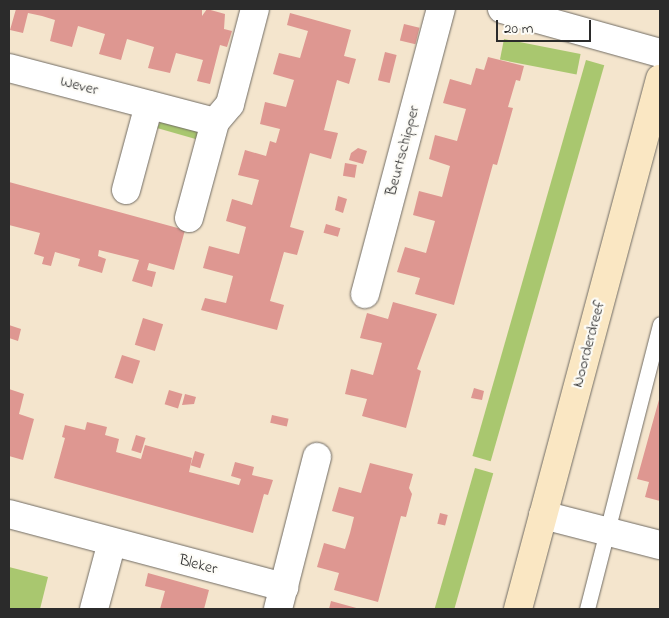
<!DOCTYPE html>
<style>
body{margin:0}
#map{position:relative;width:669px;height:618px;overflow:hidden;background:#f4e5cd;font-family:"Indie Flower",sans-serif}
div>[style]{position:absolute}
.green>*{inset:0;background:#a9c76f;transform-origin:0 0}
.building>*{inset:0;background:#de9791;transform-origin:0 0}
.roads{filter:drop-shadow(0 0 1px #716c64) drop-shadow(0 0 1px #716c64)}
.lane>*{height:15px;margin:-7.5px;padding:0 7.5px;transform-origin:7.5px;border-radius:7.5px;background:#fff}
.street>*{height:28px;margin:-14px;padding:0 14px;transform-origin:14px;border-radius:14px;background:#fff}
.secondary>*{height:28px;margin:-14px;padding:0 14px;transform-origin:14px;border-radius:14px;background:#fae7c3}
span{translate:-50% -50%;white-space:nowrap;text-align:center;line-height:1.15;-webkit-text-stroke:4.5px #fdfcf7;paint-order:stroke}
.street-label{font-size:16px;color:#2b2b2b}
.frame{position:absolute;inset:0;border:10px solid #2b2b2b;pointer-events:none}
.scale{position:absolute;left:496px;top:20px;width:95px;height:22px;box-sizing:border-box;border:2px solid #2b2b2b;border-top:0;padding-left:6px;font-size:15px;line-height:18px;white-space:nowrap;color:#2b2b2b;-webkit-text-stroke:4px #fdfcf7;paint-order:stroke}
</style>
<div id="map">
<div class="green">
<div style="left:504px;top:39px;width:78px;height:21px;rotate:11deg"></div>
<div style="left:586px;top:60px;width:19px;height:412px;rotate:16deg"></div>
<div style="clip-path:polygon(162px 119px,198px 127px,199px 140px,157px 128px)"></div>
<div style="left:475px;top:468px;width:19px;height:146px;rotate:16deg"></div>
<div style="clip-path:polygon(9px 567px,48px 577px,40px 609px,9px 609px)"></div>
</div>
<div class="building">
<div style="clip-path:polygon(16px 9px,202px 9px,202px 16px,207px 9px,225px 14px,224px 29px,232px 31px,227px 47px,220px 45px,210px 84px,197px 81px,203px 60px,176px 53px,170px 73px,148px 68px,154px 47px,127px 39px,121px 60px,99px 54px,105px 34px,78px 26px,72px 47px,50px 41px,55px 20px,42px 16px,28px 13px,23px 33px,10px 30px)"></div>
<div style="clip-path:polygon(290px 13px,351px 30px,344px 56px,356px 59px,349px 84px,337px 80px,324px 130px,338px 133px,331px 159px,310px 153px,290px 227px,304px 231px,297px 255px,284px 252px,270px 301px,284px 305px,277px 330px,201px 310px,205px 298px,226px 303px,233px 276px,203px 268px,209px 246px,239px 254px,246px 227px,226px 221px,232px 199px,252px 205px,259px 180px,238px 175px,245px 150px,266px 156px,270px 141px,276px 143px,280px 129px,260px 124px,265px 102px,286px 107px,294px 80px,273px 74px,279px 53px,300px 58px,308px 31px,287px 25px)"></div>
<div style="left:404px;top:24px;width:16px;height:17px;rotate:14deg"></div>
<div style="left:385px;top:52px;width:12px;height:29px;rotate:14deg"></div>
<div style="clip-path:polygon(488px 57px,524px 66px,520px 81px,516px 80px,508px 107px,513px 108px,497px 165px,493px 164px,454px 305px,415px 294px,420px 278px,397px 272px,405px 247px,426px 253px,435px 221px,413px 215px,419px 191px,442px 197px,450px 166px,429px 159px,435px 135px,457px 141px,466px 109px,443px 103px,450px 79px,471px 85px,476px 68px,484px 70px)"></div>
<div style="clip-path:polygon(358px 148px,367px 151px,363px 164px,349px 160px,351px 153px)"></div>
<div style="left:345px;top:163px;width:12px;height:13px;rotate:9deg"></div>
<div style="clip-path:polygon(9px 182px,185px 230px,174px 270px,149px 263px,147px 270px,156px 272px,152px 287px,132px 281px,139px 260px,99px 250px,98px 256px,106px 259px,102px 273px,78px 266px,80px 259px,55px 252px,51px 266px,42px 264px,44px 257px,34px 254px,40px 233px,9px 225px)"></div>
<div style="clip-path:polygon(338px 196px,347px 199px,343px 213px,335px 210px)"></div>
<div style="left:326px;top:224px;width:15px;height:9px;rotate:16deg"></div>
<div style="clip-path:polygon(393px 302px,437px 314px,417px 369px,421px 371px,406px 428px,362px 416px,367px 399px,345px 394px,351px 369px,373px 375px,382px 343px,360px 338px,367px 313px,388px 319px)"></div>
<div style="left:143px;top:318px;width:21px;height:28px;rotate:17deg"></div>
<div style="clip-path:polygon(9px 325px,21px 329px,18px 341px,9px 338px)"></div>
<div style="left:122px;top:355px;width:19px;height:24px;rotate:18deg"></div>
<div style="clip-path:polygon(474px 388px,484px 391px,482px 400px,471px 398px)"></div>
<div style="clip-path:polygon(9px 389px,24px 394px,19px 414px,34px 419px,23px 460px,9px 456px)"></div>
<div style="left:169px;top:390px;width:14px;height:15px;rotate:17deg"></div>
<div style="clip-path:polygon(185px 394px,196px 397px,194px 404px,182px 405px)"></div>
<div style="clip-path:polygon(660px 396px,660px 501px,645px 497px,649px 482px,637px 479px)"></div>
<div style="left:272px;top:415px;width:17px;height:8px;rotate:13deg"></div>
<div style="clip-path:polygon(87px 422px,107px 427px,105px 435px,119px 439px,116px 452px,141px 459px,145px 445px,192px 458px,189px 472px,239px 485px,241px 479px,231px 476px,235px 462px,254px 467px,252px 475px,273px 480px,268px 495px,264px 494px,253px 533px,54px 478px,65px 438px,62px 437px,65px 425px,85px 430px)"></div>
<div style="left:136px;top:435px;width:10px;height:16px;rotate:17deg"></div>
<div style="left:195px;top:451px;width:10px;height:15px;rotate:17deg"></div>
<div style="clip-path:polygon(370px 463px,413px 474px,409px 488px,412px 494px,406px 517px,401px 516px,378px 602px,334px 590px,339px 573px,317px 567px,324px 543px,345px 549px,350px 533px,354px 517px,332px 511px,339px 487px,361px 493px)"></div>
<div style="left:440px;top:513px;width:8px;height:11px;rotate:14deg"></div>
<div style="clip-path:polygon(148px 573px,209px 590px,204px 609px,160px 609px,165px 591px,145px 586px)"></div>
<div style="clip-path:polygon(331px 601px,360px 609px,329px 609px)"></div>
</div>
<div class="roads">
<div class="lane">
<div style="left:587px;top:609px;width:294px;rotate:-75.6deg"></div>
</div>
<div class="street">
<div style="left:502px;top:9px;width:164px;rotate:15.6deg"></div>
<div style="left:9px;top:68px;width:213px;rotate:14.7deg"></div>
<div style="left:215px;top:122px;width:23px;rotate:-50deg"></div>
<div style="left:230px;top:104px;width:98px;rotate:-75.3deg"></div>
<div style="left:126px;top:190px;width:88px;rotate:-74.9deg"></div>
<div style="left:189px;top:218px;width:99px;rotate:-74.8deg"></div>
<div style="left:365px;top:294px;width:295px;rotate:-75.1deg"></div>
<div style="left:9px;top:514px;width:285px;rotate:14.9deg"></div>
<div style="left:543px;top:515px;width:121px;rotate:14.4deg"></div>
<div style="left:94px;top:609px;width:69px;rotate:-75deg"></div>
<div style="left:278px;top:609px;width:157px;rotate:-75.6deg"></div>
</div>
<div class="secondary">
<div style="left:518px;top:609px;width:549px;rotate:-75deg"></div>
</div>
</div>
<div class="street-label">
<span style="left:79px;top:86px;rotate:15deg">Wever</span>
<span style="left:403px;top:151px;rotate:-75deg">Beurtschipper</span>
<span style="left:589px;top:344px;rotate:-75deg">Noorderdreef</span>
<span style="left:198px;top:565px;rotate:15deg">Bleker</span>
</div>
<div class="frame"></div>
<div class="scale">20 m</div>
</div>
